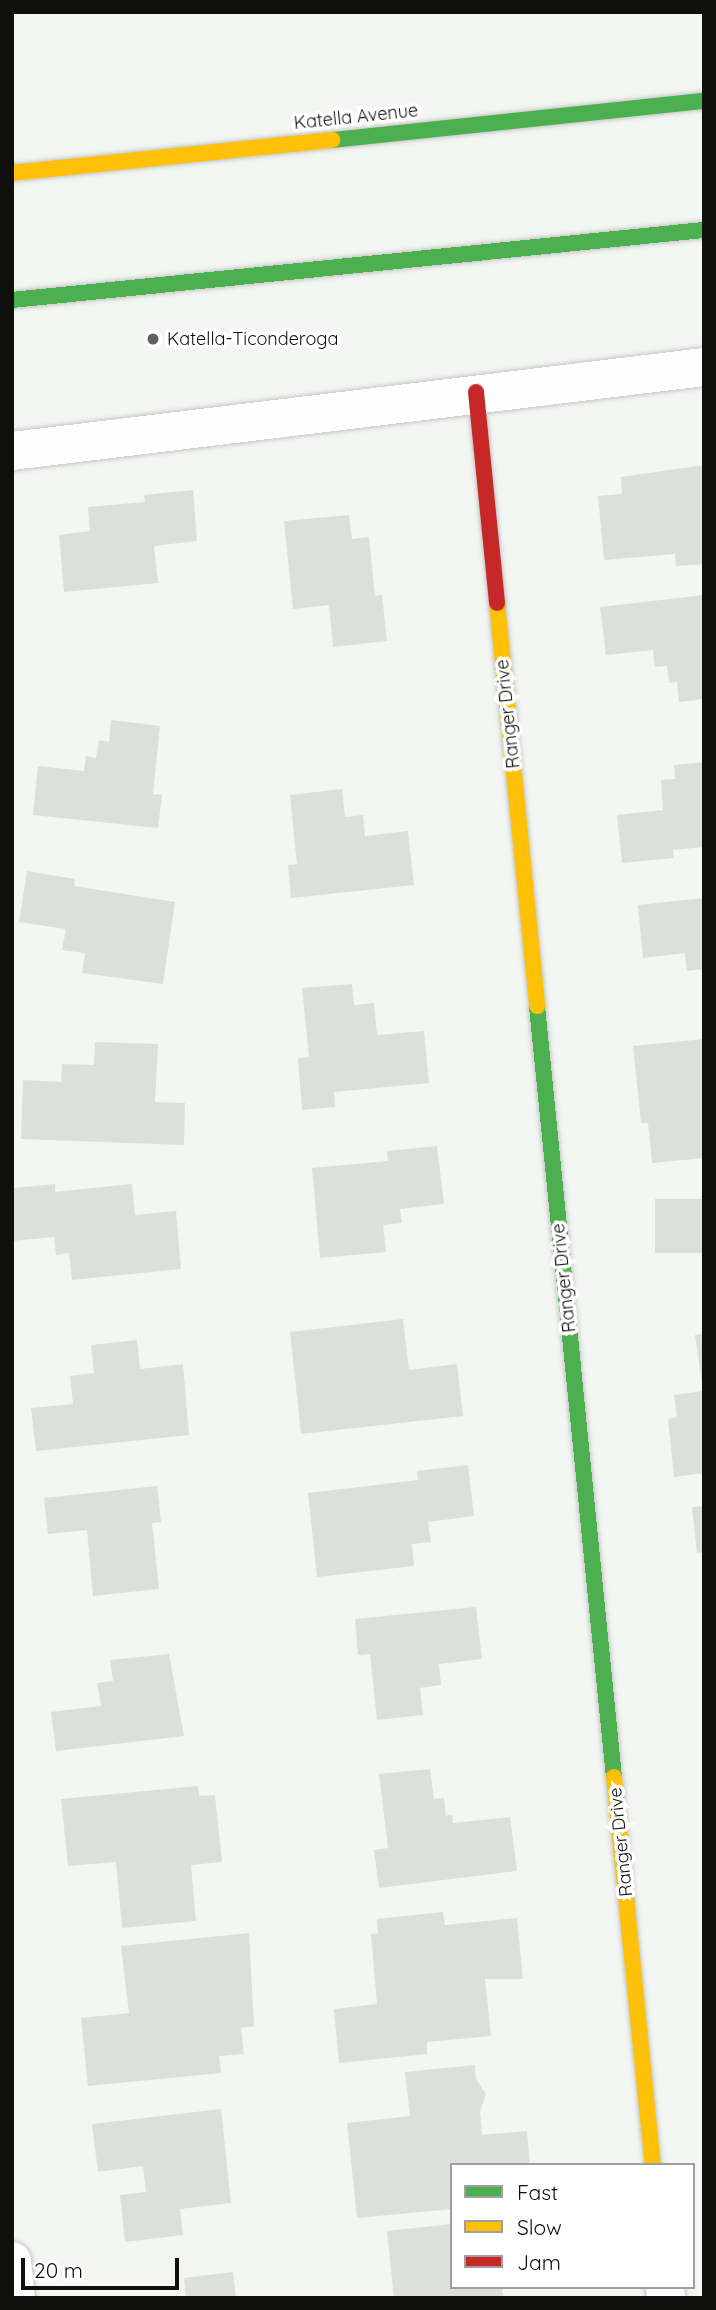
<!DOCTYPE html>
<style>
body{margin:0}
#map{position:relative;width:716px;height:2310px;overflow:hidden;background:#f4f6f3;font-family:Quicksand,sans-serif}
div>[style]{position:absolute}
.building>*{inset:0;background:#dddfdd;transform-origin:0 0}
.roads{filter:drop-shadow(0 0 2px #c5c7c5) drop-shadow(0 0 2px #c5c7c5)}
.street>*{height:38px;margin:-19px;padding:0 19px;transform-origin:19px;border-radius:19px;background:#fdfefd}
.fast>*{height:16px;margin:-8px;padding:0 8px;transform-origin:8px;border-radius:8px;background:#4caf50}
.slow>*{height:16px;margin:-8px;padding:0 8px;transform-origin:8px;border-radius:8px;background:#ffc107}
.jam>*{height:16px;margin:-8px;padding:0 8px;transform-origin:8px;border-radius:8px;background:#c62828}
.dots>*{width:19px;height:19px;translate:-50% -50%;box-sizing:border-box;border:4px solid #fff;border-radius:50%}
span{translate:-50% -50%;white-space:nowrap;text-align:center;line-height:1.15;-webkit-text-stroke:7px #fff;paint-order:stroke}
.street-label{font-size:18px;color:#0f100e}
.poi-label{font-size:18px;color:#0f100e}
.left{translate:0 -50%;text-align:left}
.frame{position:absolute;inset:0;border:14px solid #0f100e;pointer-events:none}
.legend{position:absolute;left:450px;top:2163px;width:245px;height:126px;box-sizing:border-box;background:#fff;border:2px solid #9f9f9f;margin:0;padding:9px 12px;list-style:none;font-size:21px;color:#0f100e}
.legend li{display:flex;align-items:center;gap:14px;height:35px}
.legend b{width:35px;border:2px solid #9f9f9f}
.scale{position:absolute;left:21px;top:2258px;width:158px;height:32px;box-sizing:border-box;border:4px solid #0f100e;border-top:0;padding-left:9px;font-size:21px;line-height:24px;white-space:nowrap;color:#0f100e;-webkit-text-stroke:5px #fff;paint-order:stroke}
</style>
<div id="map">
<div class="building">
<div style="clip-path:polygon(704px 465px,704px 564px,676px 566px,675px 554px,604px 560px,598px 496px,622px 494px,621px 477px)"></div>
<div style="clip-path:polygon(193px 490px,197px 541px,154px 546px,158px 583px,64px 592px,59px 535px,90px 531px,88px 507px,145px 502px,144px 495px)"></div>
<div style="clip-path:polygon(349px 515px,352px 539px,369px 537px,375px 596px,382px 595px,387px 641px,333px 647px,329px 605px,293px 609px,284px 521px)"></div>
<div style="clip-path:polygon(704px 595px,704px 699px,679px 702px,677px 682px,669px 683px,667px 666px,655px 667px,653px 650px,606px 655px,600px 607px)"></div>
<div style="clip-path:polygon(111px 720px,160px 726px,153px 794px,162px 795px,158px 828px,33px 815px,38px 766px,84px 771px,86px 756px,96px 758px,99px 740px,109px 742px)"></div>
<div style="clip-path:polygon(704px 762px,704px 847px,673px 850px,674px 858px,622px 863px,617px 815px,663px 810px,661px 780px,675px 779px,674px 765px)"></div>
<div style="clip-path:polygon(342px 789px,345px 817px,363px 815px,365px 836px,408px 831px,414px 885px,291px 898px,288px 865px,297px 864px,290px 795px)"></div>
<div style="clip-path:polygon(27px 871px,75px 879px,74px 886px,175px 902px,163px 984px,82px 973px,85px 953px,62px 950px,66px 929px,19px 922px)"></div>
<div style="clip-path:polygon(704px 898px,704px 969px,687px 971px,685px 953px,643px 958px,638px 905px)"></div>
<div style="clip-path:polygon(352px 984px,354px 1005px,374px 1003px,377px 1035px,424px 1031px,429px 1083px,334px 1092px,335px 1107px,302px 1110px,298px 1058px,309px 1057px,302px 988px)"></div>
<div style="clip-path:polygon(704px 1039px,704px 1158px,652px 1163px,648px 1123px,641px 1123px,633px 1046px)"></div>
<div style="clip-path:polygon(95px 1042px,158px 1044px,155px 1102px,185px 1103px,184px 1145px,21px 1139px,23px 1080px,61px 1082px,62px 1064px,94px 1065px)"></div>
<div style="clip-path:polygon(437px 1146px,444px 1204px,400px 1209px,402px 1223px,383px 1225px,386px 1252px,320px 1258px,312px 1168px,388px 1161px,387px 1151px)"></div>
<div style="clip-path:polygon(55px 1184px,55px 1192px,132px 1184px,135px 1215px,176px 1211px,181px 1269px,72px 1280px,69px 1253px,56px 1255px,54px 1237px,12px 1241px,12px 1188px)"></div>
<div style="left:704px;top:1199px;width:54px;height:49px;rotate:90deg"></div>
<div style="clip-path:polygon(403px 1319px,409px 1370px,457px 1364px,463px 1416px,301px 1434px,290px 1332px)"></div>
<div style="clip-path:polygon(704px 1334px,704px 1473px,674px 1477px,668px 1419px,677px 1417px,674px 1395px,703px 1391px,695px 1335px)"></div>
<div style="clip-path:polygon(137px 1340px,140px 1369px,183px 1364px,189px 1435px,36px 1451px,31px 1408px,73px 1404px,70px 1376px,94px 1373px,91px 1345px)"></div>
<div style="clip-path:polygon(468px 1465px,474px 1516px,428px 1522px,431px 1542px,412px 1544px,414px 1566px,317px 1577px,308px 1493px,418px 1480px,417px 1471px)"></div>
<div style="clip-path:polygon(157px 1486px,161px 1522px,152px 1523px,159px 1589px,93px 1596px,87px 1530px,48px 1534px,44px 1498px)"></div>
<div style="clip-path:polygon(704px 1506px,704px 1552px,697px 1553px,692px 1507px)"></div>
<div style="clip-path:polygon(476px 1607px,482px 1659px,439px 1664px,441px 1685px,420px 1688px,423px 1715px,377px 1720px,370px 1654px,358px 1655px,355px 1619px)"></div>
<div style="clip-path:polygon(169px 1654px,184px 1736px,56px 1751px,51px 1712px,101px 1706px,97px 1683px,113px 1681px,110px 1660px)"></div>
<div style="clip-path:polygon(430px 1769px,434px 1799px,444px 1798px,446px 1816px,452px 1815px,453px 1823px,510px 1817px,517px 1871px,379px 1888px,374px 1850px,388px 1848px,379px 1774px)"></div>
<div style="clip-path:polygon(198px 1786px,199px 1796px,215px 1795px,222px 1862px,191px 1865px,196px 1921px,122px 1928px,116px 1862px,68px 1866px,61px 1799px)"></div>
<div style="clip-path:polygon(443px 1912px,445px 1925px,517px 1918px,523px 1979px,485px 1979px,491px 2036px,427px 2042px,427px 2054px,339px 2063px,334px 2009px,377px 2004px,371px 1934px,378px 1933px,377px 1919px)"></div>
<div style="clip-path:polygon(249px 1933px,254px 2026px,241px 2028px,244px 2054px,219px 2056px,221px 2073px,88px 2086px,81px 2018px,129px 2013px,121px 1946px)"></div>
<div style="clip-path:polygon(475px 2065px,476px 2079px,486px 2094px,480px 2111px,482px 2135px,527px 2131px,530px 2165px,452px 2165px,452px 2209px,357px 2218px,347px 2123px,410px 2116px,405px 2072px)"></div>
<div style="clip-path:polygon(221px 2109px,231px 2203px,180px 2209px,183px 2235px,125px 2242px,120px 2195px,146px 2192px,143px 2166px,98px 2172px,92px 2124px)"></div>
<div style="clip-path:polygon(452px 2224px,452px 2287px,502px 2287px,503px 2296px,394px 2298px,387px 2231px)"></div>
<div style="clip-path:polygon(233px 2272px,236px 2298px,186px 2298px,184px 2278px)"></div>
</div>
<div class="roads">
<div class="street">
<div style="left:12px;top:451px;width:697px;rotate:-6.92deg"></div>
<div style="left:12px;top:2261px;width:37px;rotate:84deg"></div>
<div style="left:665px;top:2287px;width:11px;rotate:85deg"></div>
</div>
<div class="fast">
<div style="left:332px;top:140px;width:374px;rotate:-6deg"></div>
<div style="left:12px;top:300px;width:696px;rotate:-5.78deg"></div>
<div style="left:537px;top:1006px;width:775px;rotate:84.3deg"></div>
</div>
<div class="slow">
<div style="left:12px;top:173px;width:322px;rotate:-5.9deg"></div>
<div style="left:497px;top:603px;width:405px;rotate:84.3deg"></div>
<div style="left:614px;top:1777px;width:390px;rotate:84.3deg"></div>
</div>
<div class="jam">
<div style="left:476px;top:392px;width:212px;rotate:84.3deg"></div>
</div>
</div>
<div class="dots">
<div style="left:153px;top:339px;background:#5f605e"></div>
</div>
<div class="street-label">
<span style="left:356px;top:117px;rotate:-6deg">Katella Avenue</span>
<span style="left:508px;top:714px;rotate:-96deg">Ranger Drive</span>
<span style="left:564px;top:1278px;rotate:-96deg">Ranger Drive</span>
<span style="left:621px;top:1842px;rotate:-96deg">Ranger Drive</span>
</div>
<div class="poi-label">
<span class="left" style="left:167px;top:339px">Katella-Ticonderoga</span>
</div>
<div class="frame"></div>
<ul class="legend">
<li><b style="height:9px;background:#4caf50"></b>Fast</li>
<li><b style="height:9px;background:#ffc107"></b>Slow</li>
<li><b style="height:9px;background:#c62828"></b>Jam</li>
</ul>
<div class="scale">20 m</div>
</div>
